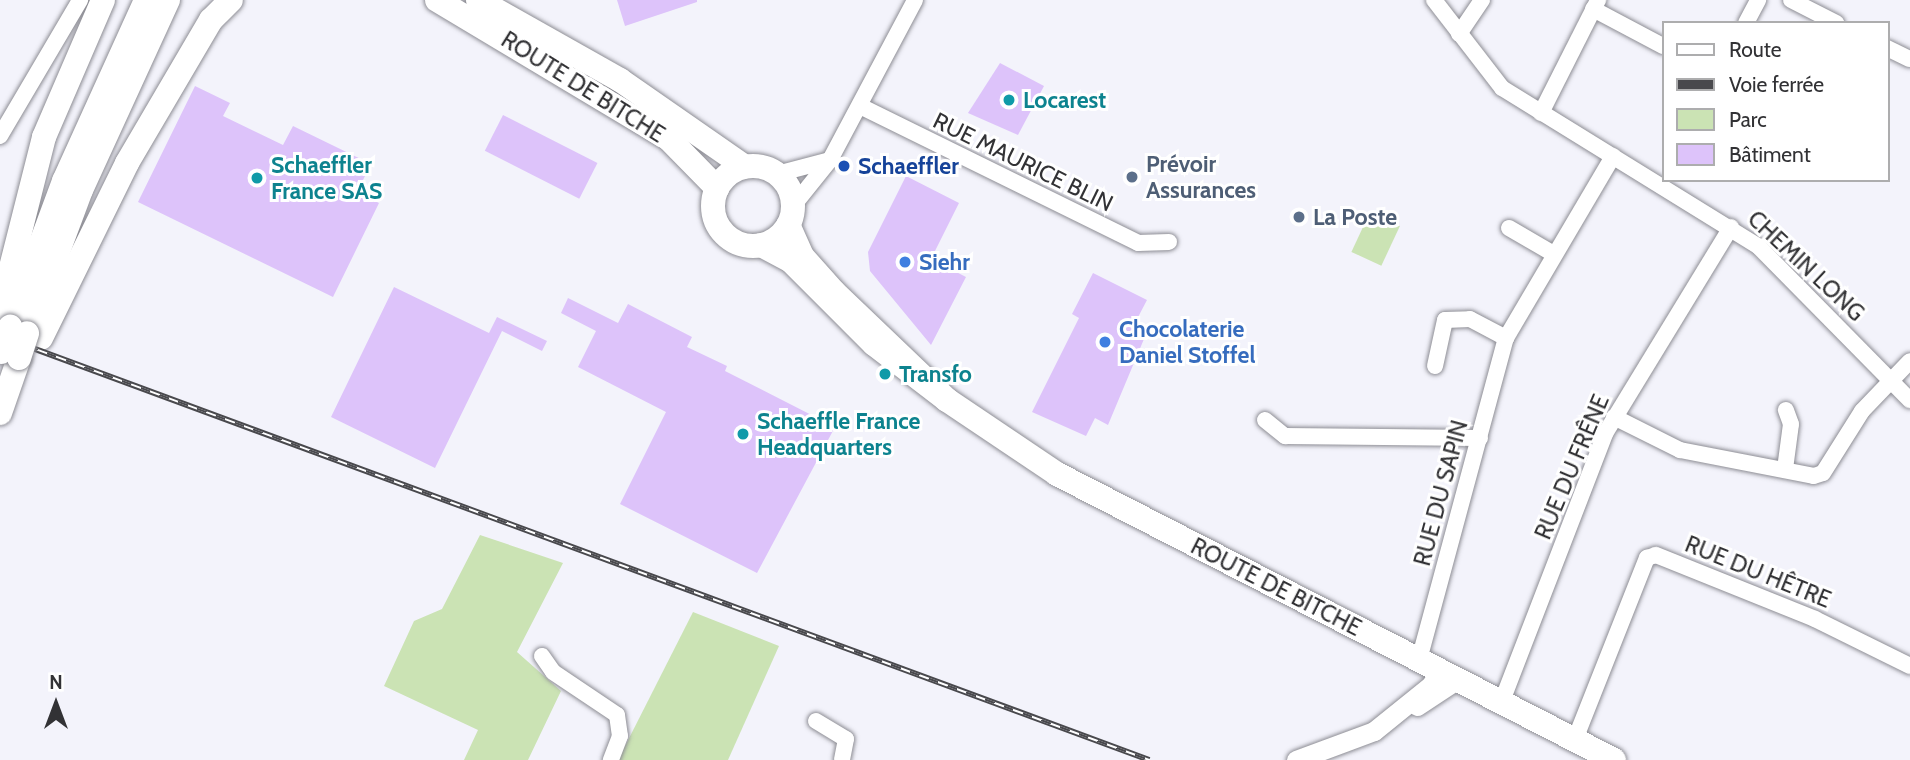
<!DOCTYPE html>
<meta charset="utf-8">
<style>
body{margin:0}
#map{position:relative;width:1910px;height:760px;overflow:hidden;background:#f3f3fb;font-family:Cabin,sans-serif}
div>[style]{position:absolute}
.green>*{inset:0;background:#cbe3b4;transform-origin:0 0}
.building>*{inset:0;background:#ddc3fa;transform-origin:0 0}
.roads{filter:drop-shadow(0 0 2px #8d8d94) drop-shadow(0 0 2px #8d8d94)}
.minor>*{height:16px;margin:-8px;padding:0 8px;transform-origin:8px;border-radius:8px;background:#fff}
.tertiary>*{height:19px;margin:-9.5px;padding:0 9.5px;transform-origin:9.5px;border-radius:9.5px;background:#fff}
.primary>*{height:24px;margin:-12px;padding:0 12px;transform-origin:12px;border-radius:12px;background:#fff}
.primary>.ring{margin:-12px;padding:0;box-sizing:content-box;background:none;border:24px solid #fff;border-radius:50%}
.trunk>*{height:24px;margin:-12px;padding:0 12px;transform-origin:12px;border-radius:12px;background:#fff}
.rail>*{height:6px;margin-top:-3px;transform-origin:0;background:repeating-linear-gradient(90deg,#fff 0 10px,#49494d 0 20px);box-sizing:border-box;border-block:2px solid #49494d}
.bridges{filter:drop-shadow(0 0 2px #8d8d94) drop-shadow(0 0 2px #8d8d94)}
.trunk-bridge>*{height:24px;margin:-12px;padding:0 12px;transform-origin:12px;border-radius:12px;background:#fff}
.dots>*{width:19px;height:19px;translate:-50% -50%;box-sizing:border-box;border:4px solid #fff;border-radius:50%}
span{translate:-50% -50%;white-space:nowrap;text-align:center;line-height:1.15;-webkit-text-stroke:6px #fff;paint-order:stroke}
.street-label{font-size:23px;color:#323235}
.culture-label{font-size:23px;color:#0d838f;font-weight:700}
.left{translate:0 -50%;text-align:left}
.service-label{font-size:23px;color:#4e5e75;font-weight:700}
.transit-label{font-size:23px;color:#164399;font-weight:700}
.shop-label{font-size:23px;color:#366cbe;font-weight:700}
.legend{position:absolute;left:1662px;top:21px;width:228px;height:161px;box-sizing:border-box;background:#fff;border:2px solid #adadae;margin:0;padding:9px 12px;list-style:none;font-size:21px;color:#323235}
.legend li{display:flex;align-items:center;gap:14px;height:35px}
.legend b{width:35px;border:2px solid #adadae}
.north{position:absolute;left:21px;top:669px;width:70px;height:70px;-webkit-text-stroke:5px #fff;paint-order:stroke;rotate:0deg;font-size:19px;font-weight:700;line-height:28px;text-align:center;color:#323235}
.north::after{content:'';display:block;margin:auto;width:24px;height:32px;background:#323235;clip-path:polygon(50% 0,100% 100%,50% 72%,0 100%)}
</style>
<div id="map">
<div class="green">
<div style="left:1370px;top:212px;width:33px;height:44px;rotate:25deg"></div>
<div style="clip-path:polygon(480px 535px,563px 563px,517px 652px,561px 691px,528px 760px,464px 760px,478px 730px,384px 686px,414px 621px,442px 609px)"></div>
<div style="clip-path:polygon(693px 612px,779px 646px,728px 760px,618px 760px)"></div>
</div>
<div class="building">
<div style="clip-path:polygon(617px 0,697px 0,697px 2px,625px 26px)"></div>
<div style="clip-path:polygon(1000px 63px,1044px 86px,1018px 135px,968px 113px)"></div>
<div style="clip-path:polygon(195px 86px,230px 103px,223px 116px,283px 145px,293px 126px,371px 164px,357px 192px,379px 203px,333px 297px,138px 202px)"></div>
<div style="left:503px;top:115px;width:106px;height:40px;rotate:27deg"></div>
<div style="clip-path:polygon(906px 176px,959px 203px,931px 259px,966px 277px,931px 345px,870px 271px,868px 252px)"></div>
<div style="clip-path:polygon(1093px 273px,1147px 300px,1136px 321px,1149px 327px,1108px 425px,1095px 418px,1086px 436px,1032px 412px,1079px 318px,1072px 314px)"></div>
<div style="clip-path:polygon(394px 287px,489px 333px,497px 317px,547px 341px,542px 351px,502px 331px,435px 468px,331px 417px)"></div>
<div style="clip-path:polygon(568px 298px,618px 323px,628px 304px,692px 337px,687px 347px,727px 366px,725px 371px,835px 427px,757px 573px,620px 504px,666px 412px,578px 367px,596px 331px,561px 313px)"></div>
</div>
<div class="roads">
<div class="minor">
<div style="left:1434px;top:0;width:111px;rotate:52.3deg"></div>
<div style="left:1502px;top:88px;width:302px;rotate:31.7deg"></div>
<div style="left:1759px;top:247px;width:215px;rotate:45.4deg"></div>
<div style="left:1791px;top:0;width:51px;rotate:27.1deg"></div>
<div style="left:1593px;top:9px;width:79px;rotate:27.9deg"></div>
<div style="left:1746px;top:23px;width:26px;rotate:-62deg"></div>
<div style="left:1459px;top:34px;width:41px;rotate:-55.9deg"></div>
<div style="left:1887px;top:48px;width:25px;rotate:26deg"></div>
<div style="left:862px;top:107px;width:308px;rotate:26.2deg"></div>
<div style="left:1138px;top:243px;width:31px;rotate:-2deg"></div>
<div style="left:1541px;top:113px;width:127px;rotate:-63.2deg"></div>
<div style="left:0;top:136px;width:158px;rotate:-59.5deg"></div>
<div style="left:830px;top:160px;width:181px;rotate:-62deg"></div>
<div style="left:777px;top:174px;width:55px;rotate:-14.8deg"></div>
<div style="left:830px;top:160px;width:59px;rotate:128.8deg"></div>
<div style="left:1509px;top:228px;width:50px;rotate:30.2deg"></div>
<div style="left:1435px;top:366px;width:47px;rotate:-77.7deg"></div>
<div style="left:1445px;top:320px;width:25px;rotate:-2deg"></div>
<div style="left:1470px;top:319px;width:41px;rotate:27.8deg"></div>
<div style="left:1614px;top:417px;width:74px;rotate:26.6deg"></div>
<div style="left:1680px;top:450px;width:136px;rotate:11deg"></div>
<div style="left:1814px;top:476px;width:9px;rotate:-18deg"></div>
<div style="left:1823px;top:473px;width:73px;rotate:-57.8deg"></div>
<div style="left:1862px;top:411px;width:69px;rotate:-46.2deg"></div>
<div style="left:1265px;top:420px;width:26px;rotate:39deg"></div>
<div style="left:1285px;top:436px;width:195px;rotate:0.6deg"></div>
<div style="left:1785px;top:469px;width:45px;rotate:-82.4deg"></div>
<div style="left:1791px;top:424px;width:15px;rotate:-110deg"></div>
<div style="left:542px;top:656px;width:19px;rotate:55deg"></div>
<div style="left:553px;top:672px;width:77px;rotate:33.9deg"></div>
<div style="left:617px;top:715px;width:21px;rotate:82deg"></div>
<div style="left:620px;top:736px;width:26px;rotate:111deg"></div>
<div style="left:1419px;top:660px;width:334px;rotate:-74.9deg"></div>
<div style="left:1506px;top:338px;width:211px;rotate:-59.5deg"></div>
<div style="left:1502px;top:701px;width:288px;rotate:-68.9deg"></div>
<div style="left:1606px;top:432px;width:240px;rotate:-58.6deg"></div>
<div style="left:816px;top:721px;width:35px;rotate:31deg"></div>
<div style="left:846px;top:739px;width:21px;rotate:101deg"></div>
<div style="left:1576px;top:737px;width:193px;rotate:-68.4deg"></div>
<div style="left:1647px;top:558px;width:9px;rotate:-18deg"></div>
<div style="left:1656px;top:555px;width:171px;rotate:21.9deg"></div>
<div style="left:1815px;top:619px;width:106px;rotate:26.3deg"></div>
</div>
<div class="tertiary">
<div style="left:1417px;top:706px;width:49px;rotate:-33.4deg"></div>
<div style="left:1296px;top:760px;width:83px;rotate:-20.4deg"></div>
<div style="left:1374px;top:731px;width:73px;rotate:-38.9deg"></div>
<div style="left:1431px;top:685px;width:17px;rotate:-59deg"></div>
</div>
<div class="primary">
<div style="left:437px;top:0;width:270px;rotate:30.9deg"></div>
<div style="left:669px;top:139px;width:69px;rotate:45.6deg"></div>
<div style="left:478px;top:0;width:163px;rotate:29.4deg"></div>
<div style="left:620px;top:80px;width:152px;rotate:34.8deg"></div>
<div class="ring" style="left:713px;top:166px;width:56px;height:56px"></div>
<div style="left:761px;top:245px;width:34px;rotate:28deg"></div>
<div style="left:791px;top:261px;width:117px;rotate:45deg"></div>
<div style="left:874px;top:344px;width:92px;rotate:37.5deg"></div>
<div style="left:947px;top:400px;width:156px;rotate:-136.3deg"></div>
<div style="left:834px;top:292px;width:48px;rotate:-131.6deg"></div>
<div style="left:802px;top:256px;width:34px;rotate:-114deg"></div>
<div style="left:947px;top:400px;width:133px;rotate:33.9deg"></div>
<div style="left:1057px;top:474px;width:626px;rotate:27.18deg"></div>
</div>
<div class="trunk">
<div style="left:1px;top:307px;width:175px;rotate:-75.8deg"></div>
<div style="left:44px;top:137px;width:149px;rotate:-66.7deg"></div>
<div style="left:10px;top:327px;width:156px;rotate:-69.7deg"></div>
<div style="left:64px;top:181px;width:199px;rotate:-65.6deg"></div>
<div style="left:29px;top:329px;width:148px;rotate:-69.5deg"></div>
<div style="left:81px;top:190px;width:209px;rotate:-65.4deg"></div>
<div style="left:41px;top:338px;width:195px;rotate:-63.8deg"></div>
<div style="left:127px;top:163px;width:166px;rotate:-59.6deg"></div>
<div style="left:211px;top:20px;width:28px;rotate:-45deg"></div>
<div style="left:0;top:413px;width:58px;rotate:-70.9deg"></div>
</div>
</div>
<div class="rail">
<div style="left:0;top:336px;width:1225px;rotate:20.25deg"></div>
</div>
<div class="bridges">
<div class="trunk-bridge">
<div style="left:1px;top:352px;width:27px;rotate:-70deg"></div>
<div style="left:19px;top:358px;width:26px;rotate:-72deg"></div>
</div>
</div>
<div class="dots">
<div style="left:1009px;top:100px;background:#0f9aa8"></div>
<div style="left:844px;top:166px;background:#1a4fb4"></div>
<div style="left:1132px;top:177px;background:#5c6f8a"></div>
<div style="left:257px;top:178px;background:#0f9aa8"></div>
<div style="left:1299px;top:217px;background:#5c6f8a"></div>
<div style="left:905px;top:262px;background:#3f7fe0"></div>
<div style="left:1105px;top:342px;background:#3f7fe0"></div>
<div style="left:885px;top:374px;background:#0f9aa8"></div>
<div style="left:743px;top:434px;background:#0f9aa8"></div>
</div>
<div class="street-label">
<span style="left:583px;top:87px;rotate:32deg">ROUTE DE BITCHE</span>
<span style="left:1023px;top:162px;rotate:26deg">RUE MAURICE BLIN</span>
<span style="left:1806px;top:266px;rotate:43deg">CHEMIN LONG</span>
<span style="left:1572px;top:467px;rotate:-67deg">RUE DU FRÊNE</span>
<span style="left:1441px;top:493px;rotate:-75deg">RUE DU SAPIN</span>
<span style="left:1758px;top:572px;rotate:22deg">RUE DU HÊTRE</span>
<span style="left:1276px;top:587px;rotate:27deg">ROUTE DE BITCHE</span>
</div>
<div class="culture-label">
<span class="left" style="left:1023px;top:100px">Locarest</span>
<span class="left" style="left:271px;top:178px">Schaeffler<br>France SAS</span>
<span class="left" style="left:899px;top:374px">Transfo</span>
<span class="left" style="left:757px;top:434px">Schaeffle France<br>Headquarters</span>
</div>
<div class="service-label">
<span class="left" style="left:1146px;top:177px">Prévoir<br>Assurances</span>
<span class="left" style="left:1313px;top:217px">La Poste</span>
</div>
<div class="transit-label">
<span class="left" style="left:858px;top:166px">Schaeffler</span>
</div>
<div class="shop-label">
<span class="left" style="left:919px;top:262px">Siehr</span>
<span class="left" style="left:1119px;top:342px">Chocolaterie<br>Daniel Stoffel</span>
</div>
<ul class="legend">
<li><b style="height:9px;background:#fff"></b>Route</li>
<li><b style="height:9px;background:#49494d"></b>Voie ferrée</li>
<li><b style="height:19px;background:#cbe3b4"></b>Parc</li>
<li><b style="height:19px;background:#ddc3fa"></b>Bâtiment</li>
</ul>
<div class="north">N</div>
</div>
